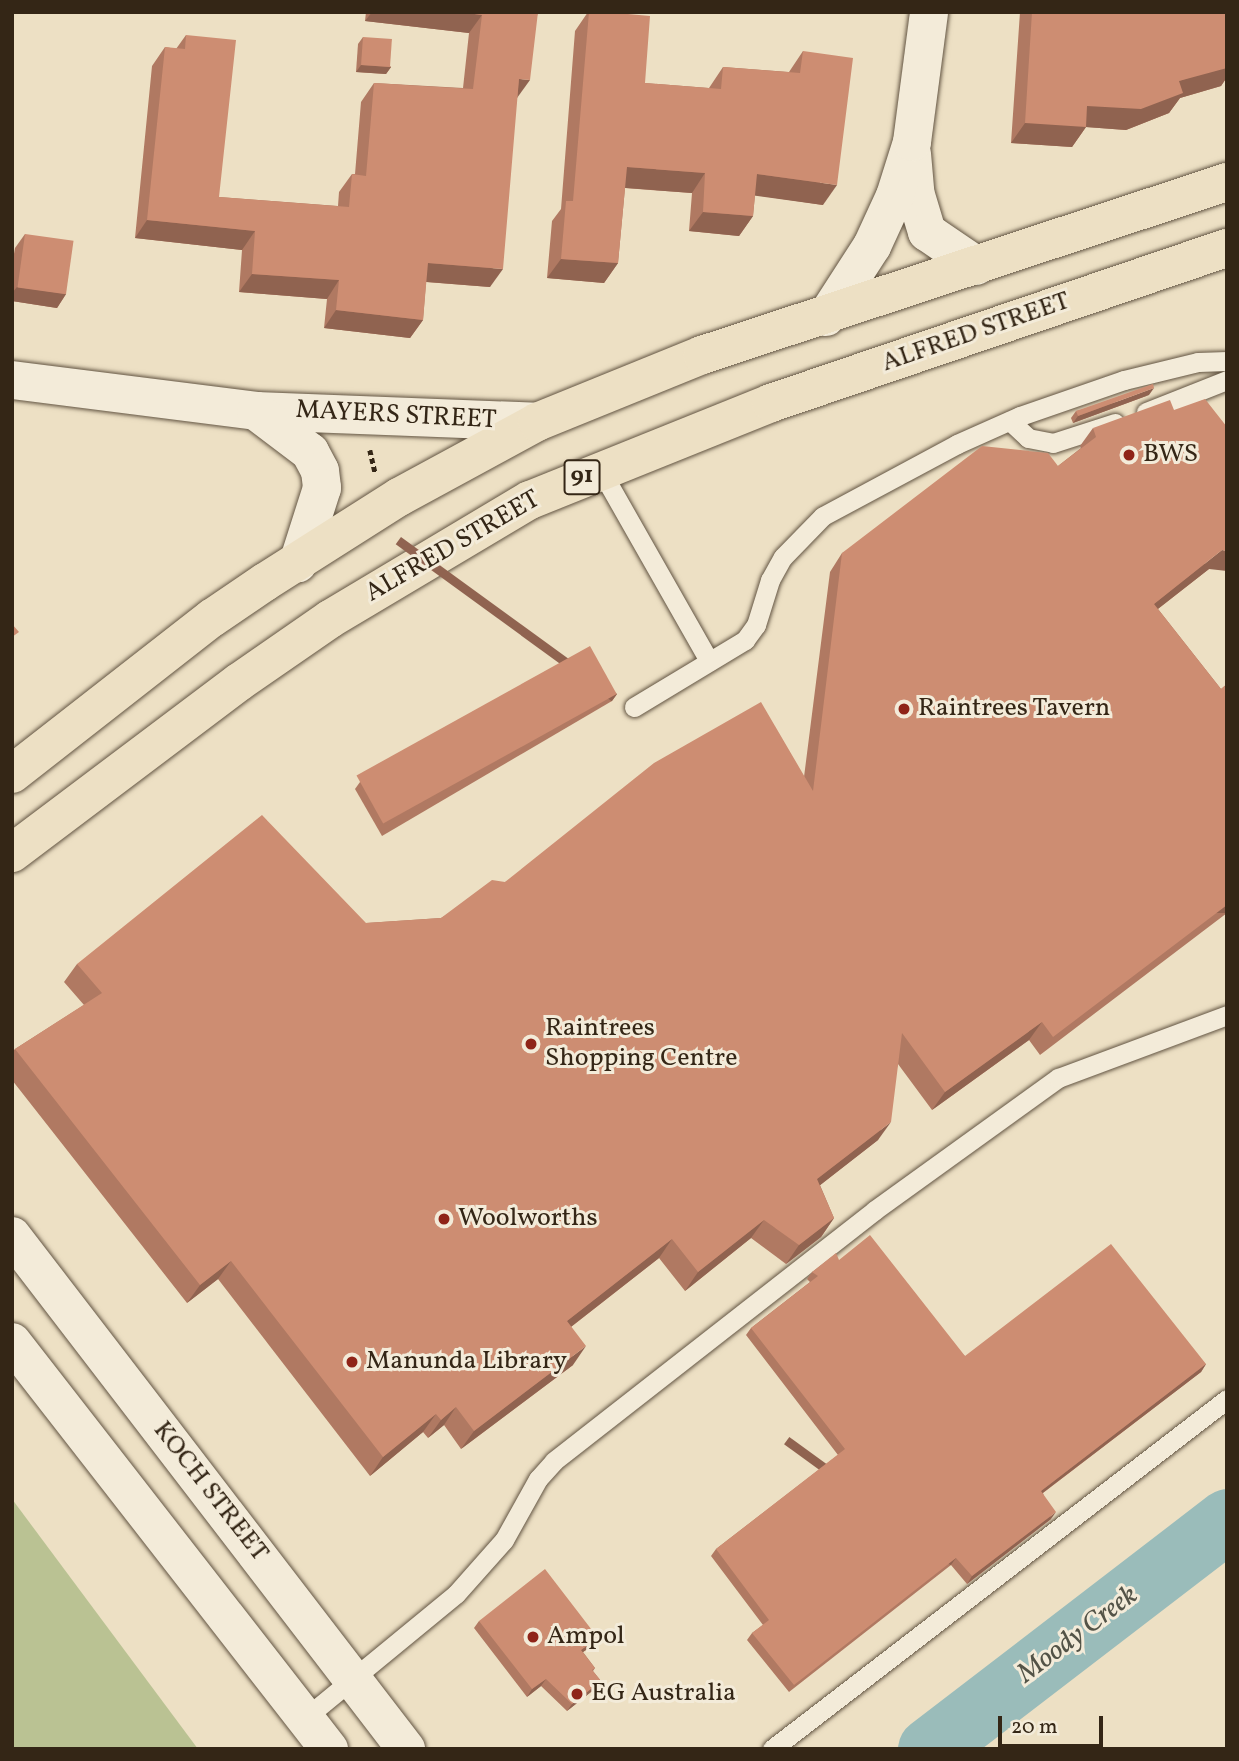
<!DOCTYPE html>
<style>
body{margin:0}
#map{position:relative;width:1239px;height:1761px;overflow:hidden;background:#ede0c4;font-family:Vollkorn,serif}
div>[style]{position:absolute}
.green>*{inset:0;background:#bac293}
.river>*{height:63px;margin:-31.5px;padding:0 31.5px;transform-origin:31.5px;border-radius:31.5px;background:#9abcba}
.path>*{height:4.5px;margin-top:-2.25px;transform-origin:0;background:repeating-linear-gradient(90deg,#342616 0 5px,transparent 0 8.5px)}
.roads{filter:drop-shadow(0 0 2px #625442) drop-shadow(0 0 2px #625442)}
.service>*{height:19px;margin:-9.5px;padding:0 9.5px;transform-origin:9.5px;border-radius:9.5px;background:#f3ebd9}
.minor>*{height:38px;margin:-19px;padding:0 19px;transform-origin:19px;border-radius:19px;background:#f3ebd9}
.primary>*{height:38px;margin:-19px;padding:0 19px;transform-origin:19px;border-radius:19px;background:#ede0c4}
.wall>*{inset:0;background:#b07962}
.shaded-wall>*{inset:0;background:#906350;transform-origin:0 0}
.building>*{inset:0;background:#cd8d72;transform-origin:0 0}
.dots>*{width:19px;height:19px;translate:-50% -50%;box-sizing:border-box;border:4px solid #f3ebd9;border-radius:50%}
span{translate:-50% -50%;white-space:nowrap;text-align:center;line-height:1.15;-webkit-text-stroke:6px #f3ebd9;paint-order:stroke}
.shield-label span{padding:2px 5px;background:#f3ebd9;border:2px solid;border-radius:5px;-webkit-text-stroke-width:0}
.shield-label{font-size:24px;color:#342616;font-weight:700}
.street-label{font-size:26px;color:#342616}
.poi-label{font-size:26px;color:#342616}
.left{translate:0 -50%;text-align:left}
.water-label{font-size:28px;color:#535347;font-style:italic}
.frame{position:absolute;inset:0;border:14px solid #342616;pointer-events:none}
.scale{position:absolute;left:998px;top:1716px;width:105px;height:32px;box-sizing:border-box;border:4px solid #342616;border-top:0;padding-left:9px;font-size:21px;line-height:24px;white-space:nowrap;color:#342616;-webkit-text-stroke:5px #f3ebd9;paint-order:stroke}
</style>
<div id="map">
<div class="green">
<div style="clip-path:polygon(12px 1499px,198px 1749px,12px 1749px)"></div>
</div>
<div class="river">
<div style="left:929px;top:1749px;width:376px;rotate:-37.5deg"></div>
</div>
<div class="path">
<div style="left:370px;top:450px;width:23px;rotate:77deg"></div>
</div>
<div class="roads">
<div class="service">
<div style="left:1146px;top:412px;width:87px;rotate:-21.6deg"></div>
<div style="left:1010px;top:421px;width:25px;rotate:43deg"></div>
<div style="left:1028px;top:438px;width:25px;rotate:11deg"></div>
<div style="left:1053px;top:443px;width:65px;rotate:-17.9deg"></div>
<div style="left:600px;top:469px;width:221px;rotate:60.4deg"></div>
<div style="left:634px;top:707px;width:130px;rotate:-31.1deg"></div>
<div style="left:745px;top:640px;width:19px;rotate:-54deg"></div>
<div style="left:756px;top:625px;width:47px;rotate:-72.7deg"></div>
<div style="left:770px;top:580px;width:26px;rotate:-61deg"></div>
<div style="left:783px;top:557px;width:57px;rotate:-45.7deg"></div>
<div style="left:823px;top:516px;width:152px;rotate:-28.2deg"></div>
<div style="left:957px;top:444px;width:69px;rotate:-24deg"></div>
<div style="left:1020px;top:416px;width:110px;rotate:-19.1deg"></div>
<div style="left:1124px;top:380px;width:76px;rotate:-13.7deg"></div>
<div style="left:1198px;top:362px;width:29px;rotate:-2deg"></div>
<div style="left:305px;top:1718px;width:195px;rotate:-39.4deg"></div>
<div style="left:456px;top:1594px;width:72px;rotate:-48.4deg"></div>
<div style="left:504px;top:1540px;width:70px;rotate:-60.9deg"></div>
<div style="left:538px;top:1479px;width:24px;rotate:-48deg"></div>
<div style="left:554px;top:1461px;width:407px;rotate:-38deg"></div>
<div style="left:875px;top:1210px;width:226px;rotate:-35.8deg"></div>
<div style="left:1058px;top:1078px;width:180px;rotate:-20.4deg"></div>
<div style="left:772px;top:1749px;width:574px;rotate:-37.57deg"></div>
</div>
<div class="minor">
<div style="left:912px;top:154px;width:38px;rotate:85deg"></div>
<div style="left:915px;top:192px;width:42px;rotate:73.3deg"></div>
<div style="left:927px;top:232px;width:60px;rotate:34.2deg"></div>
<div style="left:826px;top:317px;width:85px;rotate:-57.1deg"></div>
<div style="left:872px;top:246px;width:55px;rotate:-65.3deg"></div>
<div style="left:895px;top:196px;width:57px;rotate:-72.5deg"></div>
<div style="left:912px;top:142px;width:131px;rotate:-82.5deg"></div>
<div style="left:12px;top:380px;width:246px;rotate:7.2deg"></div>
<div style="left:256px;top:411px;width:281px;rotate:2.2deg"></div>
<div style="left:256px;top:411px;width:68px;rotate:37.2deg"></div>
<div style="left:310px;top:452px;width:21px;rotate:62deg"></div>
<div style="left:320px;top:471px;width:17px;rotate:83deg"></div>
<div style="left:322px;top:488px;width:79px;rotate:107.7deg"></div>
<div style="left:12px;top:1236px;width:647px;rotate:52.47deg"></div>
<div style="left:12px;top:1342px;width:516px;rotate:52.09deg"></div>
</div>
<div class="primary">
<div style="left:12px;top:774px;width:254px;rotate:-38deg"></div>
<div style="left:212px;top:618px;width:64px;rotate:-34.2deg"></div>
<div style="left:265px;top:582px;width:159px;rotate:-32.4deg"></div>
<div style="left:399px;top:497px;width:157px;rotate:-28.5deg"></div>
<div style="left:537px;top:422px;width:178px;rotate:-22.1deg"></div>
<div style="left:702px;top:355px;width:553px;rotate:-18.24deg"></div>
<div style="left:12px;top:853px;width:284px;rotate:-37deg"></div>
<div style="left:239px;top:682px;width:111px;rotate:-34.7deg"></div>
<div style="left:330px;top:619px;width:233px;rotate:-30.8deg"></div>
<div style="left:530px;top:500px;width:260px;rotate:-21.9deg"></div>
<div style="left:771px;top:403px;width:482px;rotate:-18.8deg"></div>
</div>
</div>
<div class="wall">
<div style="clip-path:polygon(366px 12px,538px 12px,517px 98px,490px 287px,426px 282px,423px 320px,410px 338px,324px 328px,327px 299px,239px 292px,242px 250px,135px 238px,152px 66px,165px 47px,176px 49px,186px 35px,219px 197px,338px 206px,339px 192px,352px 174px,355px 174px,361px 102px,374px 83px,463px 88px,469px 33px,365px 21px)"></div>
<div style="clip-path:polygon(588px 12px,606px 12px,645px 83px,709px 88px,723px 67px,789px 72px,803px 51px,823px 205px,755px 195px,753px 216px,739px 236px,689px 231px,692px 193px,625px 188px,618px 263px,604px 283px,547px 278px,552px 221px,561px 209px,575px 31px)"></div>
<div style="clip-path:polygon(1020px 12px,1227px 12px,1227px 77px,1221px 86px,1180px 98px,1169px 113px,1126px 130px,1086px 127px,1072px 147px,1011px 143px)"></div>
<div style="clip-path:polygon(363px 37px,391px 67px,386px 74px,356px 72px,358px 44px)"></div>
<div style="clip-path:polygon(25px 234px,66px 294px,57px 308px,12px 301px,12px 265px,15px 248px)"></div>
<div style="clip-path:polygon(1149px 395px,1073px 423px,1071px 418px,1076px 411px)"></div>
<div style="clip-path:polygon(1093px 428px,1209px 569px,1158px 609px,1221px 689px,1227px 684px,1227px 913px,1040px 1055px,1029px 1040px,932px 1110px,898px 1064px,878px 1140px,820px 1185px,834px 1218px,821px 1237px,786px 1264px,751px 1238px,685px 1291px,659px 1258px,571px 1327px,573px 1365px,461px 1449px,444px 1425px,428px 1438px,423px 1432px,370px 1476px,218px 1279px,187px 1303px,12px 1080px,12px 1052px,15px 1049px,84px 1005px,64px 982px,77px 964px,366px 923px,441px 918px,505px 882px,804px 777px,830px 572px,842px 553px,1058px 466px,1081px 448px,1080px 446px)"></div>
<div style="clip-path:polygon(617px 694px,612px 701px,382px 836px,355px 789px,360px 782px)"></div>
<div style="clip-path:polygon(839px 1260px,965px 1356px,1206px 1364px,1201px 1372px,1043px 1493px,1051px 1519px,967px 1584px,951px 1565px,789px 1692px,747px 1640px,752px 1633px,763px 1625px,711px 1556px,716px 1549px,838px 1455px,746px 1335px,751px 1328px,810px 1282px,807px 1279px,812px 1272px)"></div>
<div style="clip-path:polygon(479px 1621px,593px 1645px,583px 1652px,595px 1668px,593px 1671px,601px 1681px,596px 1688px,567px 1711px,541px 1686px,527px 1697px,474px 1628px)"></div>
</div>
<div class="shaded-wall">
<div style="clip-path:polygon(372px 12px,459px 12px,482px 15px,469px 33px,365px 21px)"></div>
<div style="clip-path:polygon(361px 65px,391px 67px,386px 74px,356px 72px)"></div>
<div style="clip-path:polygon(1227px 65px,1227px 77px,1221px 86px,1180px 98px,1169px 113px,1126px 130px,1086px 127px,1072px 147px,1011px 143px,1025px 123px,1179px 81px)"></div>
<div style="clip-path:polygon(519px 79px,530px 80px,517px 98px)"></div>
<div style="clip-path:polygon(627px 167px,705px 173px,692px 193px,613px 187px)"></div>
<div style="clip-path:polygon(757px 174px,837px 185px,823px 205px,743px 194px)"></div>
<div style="clip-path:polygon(703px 212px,753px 216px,739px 236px,689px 231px)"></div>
<div style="clip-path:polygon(147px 220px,255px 231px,242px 250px,135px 238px)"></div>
<div style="clip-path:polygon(561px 259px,618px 263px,604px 283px,547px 278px)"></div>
<div style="clip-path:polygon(428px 263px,503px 269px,490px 287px,415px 281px)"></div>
<div style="clip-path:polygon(252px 274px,339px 280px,327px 299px,239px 292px)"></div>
<div style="clip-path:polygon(17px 287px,66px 294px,57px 308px,12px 301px,12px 293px)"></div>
<div style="clip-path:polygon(336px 310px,423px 320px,410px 338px,324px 328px)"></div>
<div style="clip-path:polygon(1154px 388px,1149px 395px,1073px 423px,1078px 416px)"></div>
<div style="clip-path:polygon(1222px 550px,1227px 551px,1227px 571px,1209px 569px,1141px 622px,1154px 604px)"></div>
<div style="left:617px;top:694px;width:9px;height:267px;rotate:126deg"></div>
<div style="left:1227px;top:905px;width:8px;height:218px;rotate:90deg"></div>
<div style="clip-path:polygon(1042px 1022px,1029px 1040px,932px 1110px,945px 1092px)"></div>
<div style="clip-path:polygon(891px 1122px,878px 1140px,805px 1197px,817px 1179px)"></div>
<div style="clip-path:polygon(834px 1218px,821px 1237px,786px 1264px,799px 1245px)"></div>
<div style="clip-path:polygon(764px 1220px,751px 1238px,685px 1291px,698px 1272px)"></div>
<div style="clip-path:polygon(672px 1239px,659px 1258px,554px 1340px,567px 1321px)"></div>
<div style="clip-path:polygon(231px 1261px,218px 1279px,187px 1303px,200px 1285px)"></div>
<div style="clip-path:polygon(586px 1346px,573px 1365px,461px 1449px,474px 1431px)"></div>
<div style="clip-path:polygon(1206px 1364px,1201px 1372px,1036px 1498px,1041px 1491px)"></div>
<div style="clip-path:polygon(456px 1407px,444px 1425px,428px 1438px,441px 1420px)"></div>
<div style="clip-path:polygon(436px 1414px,423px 1432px,370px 1476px,383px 1457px)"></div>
<div style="clip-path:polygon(1056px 1512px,1051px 1519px,967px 1584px,972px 1576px)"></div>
<div style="left:956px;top:1558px;width:9px;height:206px;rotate:126deg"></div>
<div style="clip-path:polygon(598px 1638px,593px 1645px,576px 1657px,581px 1650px)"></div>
<div style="clip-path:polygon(546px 1679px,541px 1686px,527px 1697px,532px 1689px)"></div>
<div style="clip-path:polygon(601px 1681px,596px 1688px,567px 1711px,572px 1704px)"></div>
</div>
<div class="building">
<div style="clip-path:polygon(459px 12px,538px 12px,530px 80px,519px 79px,503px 269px,428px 263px,423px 320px,336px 310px,339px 280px,252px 274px,255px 231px,147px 220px,165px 47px,185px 49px,186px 35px,236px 40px,219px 197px,349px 207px,352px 174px,366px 176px,374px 83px,473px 89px,482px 15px)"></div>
<div style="clip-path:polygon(589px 12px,606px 12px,650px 16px,645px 83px,721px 89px,723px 67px,800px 73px,803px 51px,853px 58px,837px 185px,757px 174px,753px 216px,703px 212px,705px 173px,627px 167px,618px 263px,561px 259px,566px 201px,573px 201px)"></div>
<div style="clip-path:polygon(1032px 12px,1227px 12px,1227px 68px,1179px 81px,1183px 93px,1141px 109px,1087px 106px,1086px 127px,1025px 123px)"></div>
<div style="left:363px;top:37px;width:29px;height:28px;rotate:4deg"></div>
<div style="left:25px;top:234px;width:49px;height:54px;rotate:8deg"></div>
<div style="clip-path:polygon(1153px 384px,1154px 388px,1078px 416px,1076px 411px)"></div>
<div style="clip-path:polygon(1205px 399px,1227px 427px,1227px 551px,1222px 550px,1154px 604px,1221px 689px,1227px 684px,1227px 905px,1053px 1037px,1042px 1022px,945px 1092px,902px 1033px,891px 1122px,817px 1179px,834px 1218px,799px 1245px,764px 1220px,698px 1272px,672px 1239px,567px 1321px,586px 1346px,474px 1431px,456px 1407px,441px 1420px,436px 1414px,383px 1457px,231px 1261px,200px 1285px,15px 1049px,102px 993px,77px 964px,262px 815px,366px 923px,441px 918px,492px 880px,505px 882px,654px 763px,761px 702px,813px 791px,842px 553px,982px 446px,1048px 453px,1058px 466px,1096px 437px,1093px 428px,1170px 400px,1174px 410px)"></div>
<div style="clip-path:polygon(12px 624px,19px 632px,12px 637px)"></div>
<div style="left:590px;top:646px;width:55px;height:267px;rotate:61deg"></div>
<div style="clip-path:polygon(870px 1235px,965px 1356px,1111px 1244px,1206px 1364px,1041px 1491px,1056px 1512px,972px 1576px,956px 1558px,794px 1685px,752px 1633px,769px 1620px,716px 1549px,845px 1449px,751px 1328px,818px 1276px,812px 1272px,836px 1253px,839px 1260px)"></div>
<div style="clip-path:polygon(545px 1569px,598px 1638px,581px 1650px,595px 1668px,592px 1670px,601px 1681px,572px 1704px,546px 1679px,532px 1689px,479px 1621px)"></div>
</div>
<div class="dots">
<div style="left:1129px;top:455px;background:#8f2418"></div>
<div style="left:904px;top:709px;background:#8f2418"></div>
<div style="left:531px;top:1044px;background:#8f2418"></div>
<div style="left:444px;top:1219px;background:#8f2418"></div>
<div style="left:352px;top:1362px;background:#8f2418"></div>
<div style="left:533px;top:1637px;background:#8f2418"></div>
<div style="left:577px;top:1694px;background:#8f2418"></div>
</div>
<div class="shield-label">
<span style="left:582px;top:477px">91</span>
</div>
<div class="street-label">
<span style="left:976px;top:333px;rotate:-19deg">ALFRED STREET</span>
<span style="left:396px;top:416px;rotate:3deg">MAYERS STREET</span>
<span style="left:453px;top:547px;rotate:-30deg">ALFRED STREET</span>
<span style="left:210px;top:1492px;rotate:52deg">KOCH STREET</span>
</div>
<div class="poi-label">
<span class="left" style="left:1143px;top:455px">BWS</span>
<span class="left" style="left:918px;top:709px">Raintrees Tavern</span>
<span class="left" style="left:545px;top:1044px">Raintrees<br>Shopping Centre</span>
<span class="left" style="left:458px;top:1219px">Woolworths</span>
<span class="left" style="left:366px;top:1362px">Manunda Library</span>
<span class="left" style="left:547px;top:1637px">Ampol</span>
<span class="left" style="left:591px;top:1694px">EG Australia</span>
</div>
<div class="water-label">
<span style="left:1078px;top:1635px;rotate:-37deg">Moody Creek</span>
</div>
<div class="frame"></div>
<div class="scale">20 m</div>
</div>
